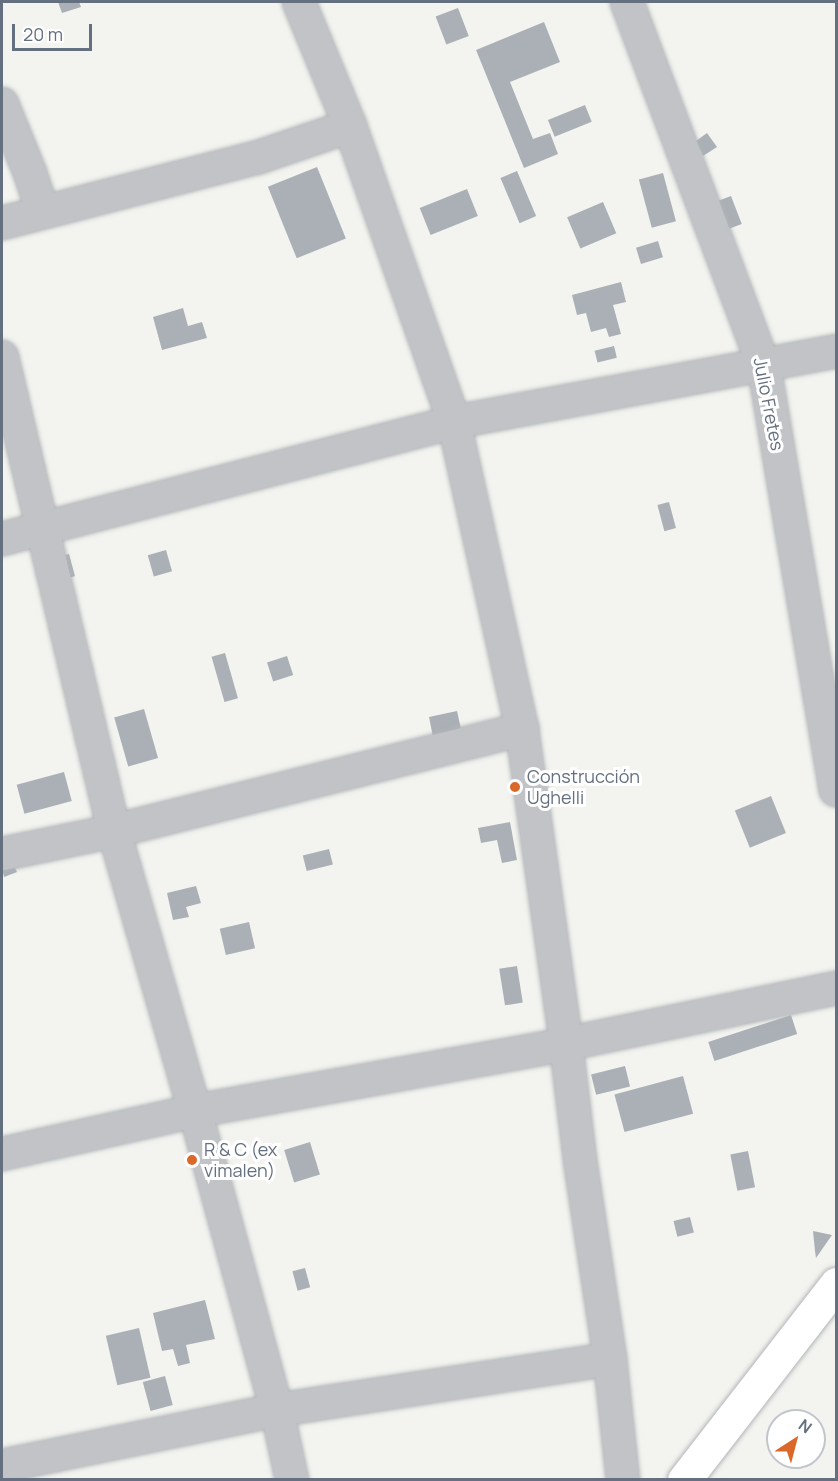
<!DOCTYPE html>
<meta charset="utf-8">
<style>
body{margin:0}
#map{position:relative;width:838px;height:1481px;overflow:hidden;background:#f3f4ef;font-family:Manrope,sans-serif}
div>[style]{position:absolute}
.building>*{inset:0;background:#aab0b5;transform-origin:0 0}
.roads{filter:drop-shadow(0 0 2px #b1b5b9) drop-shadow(0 0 2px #b1b5b9)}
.minor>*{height:32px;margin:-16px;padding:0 16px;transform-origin:16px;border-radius:16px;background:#c1c3c7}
.secondary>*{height:33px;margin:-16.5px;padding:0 16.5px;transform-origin:16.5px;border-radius:16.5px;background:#fff}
.dots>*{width:16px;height:16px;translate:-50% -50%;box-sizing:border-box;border:3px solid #fff;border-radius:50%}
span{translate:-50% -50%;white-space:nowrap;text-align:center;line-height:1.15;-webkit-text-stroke:6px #fff;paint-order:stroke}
.street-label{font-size:18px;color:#64707f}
.poi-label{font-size:18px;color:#64707f}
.left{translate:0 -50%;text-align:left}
.frame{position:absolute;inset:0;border:3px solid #64707f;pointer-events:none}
.north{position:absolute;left:766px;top:1409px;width:60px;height:60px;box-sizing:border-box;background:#fff;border:2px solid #c1c6cc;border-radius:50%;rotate:36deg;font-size:16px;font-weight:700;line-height:24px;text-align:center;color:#64707f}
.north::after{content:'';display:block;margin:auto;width:21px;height:27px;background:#da6829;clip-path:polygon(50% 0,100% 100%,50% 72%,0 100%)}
.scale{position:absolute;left:12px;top:24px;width:80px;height:27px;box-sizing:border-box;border:3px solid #64707f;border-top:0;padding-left:8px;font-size:18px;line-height:21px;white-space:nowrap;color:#64707f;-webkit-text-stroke:4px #fff;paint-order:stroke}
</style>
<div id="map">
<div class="building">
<div style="clip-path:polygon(58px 2px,79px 2px,81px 7px,62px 13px)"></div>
<div style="left:458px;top:8px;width:30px;height:24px;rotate:69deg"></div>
<div style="clip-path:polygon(544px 22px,560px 62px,510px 82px,533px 139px,550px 133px,558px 154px,524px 168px,476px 50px)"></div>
<div style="left:585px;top:105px;width:18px;height:40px;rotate:68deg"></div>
<div style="clip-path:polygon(707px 133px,717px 147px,703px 156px,696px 141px)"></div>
<div style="left:317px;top:167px;width:77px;height:53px;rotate:68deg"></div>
<div style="left:517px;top:171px;width:49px;height:18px;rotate:67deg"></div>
<div style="left:663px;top:173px;width:50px;height:25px;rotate:75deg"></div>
<div style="left:467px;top:189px;width:29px;height:51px;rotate:68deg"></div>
<div style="left:731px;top:196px;width:30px;height:17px;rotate:69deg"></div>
<div style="left:603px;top:202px;width:34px;height:39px;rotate:67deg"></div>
<div style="left:658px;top:241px;width:17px;height:23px;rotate:73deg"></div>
<div style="clip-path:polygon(621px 282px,626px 302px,613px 305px,621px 334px,609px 337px,606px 328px,591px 332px,586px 313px,577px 315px,572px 295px)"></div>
<div style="clip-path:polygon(183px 308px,188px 326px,202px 322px,207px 338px,162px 350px,153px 317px)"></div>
<div style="left:614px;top:346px;width:12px;height:20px;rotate:76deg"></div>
<div style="left:669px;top:502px;width:27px;height:12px;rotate:75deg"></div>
<div style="left:166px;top:550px;width:22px;height:19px;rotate:74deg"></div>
<div style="left:69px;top:554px;width:23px;height:17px;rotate:75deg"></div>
<div style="left:225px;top:653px;width:47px;height:14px;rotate:74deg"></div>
<div style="left:287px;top:656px;width:20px;height:21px;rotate:72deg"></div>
<div style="left:144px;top:709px;width:51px;height:31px;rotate:74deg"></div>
<div style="clip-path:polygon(457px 711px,463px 738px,433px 737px,429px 717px)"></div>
<div style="left:64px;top:772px;width:30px;height:49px;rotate:75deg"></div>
<div style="left:771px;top:796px;width:40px;height:39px;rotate:68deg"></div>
<div style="clip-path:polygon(510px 822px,517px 860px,502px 863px,497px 840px,481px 843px,478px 828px)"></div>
<div style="left:329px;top:849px;width:16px;height:27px;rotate:76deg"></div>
<div style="clip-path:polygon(13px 864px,17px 872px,4px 877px,2px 868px)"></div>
<div style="clip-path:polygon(196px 886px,201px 903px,186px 907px,189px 917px,173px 920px,167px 893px)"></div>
<div style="left:249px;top:922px;width:27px;height:30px;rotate:77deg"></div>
<div style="left:517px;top:966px;width:37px;height:18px;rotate:81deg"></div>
<div style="left:791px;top:1015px;width:20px;height:87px;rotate:72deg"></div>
<div style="left:625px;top:1066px;width:21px;height:35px;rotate:76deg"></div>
<div style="left:683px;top:1076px;width:39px;height:71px;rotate:75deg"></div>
<div style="left:310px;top:1142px;width:34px;height:27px;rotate:73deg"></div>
<div style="left:748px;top:1151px;width:37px;height:18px;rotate:79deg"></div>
<div style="left:690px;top:1217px;width:16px;height:17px;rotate:76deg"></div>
<div style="clip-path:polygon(813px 1231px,832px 1235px,816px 1258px,815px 1251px)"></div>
<div style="left:305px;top:1268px;width:20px;height:13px;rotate:75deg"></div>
<div style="clip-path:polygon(205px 1300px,215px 1339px,186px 1345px,190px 1363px,178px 1366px,173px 1349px,162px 1351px,153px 1313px)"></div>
<div style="left:139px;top:1328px;width:51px;height:34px;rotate:77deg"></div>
<div style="left:165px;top:1376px;width:30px;height:23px;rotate:75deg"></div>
</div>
<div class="roads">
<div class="minor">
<div style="left:299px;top:2px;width:134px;rotate:67.6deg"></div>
<div style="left:350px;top:126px;width:314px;rotate:70.6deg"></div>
<div style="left:454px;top:422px;width:314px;rotate:77.5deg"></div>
<div style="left:522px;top:729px;width:318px;rotate:82deg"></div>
<div style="left:566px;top:1044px;width:117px;rotate:83.1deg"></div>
<div style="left:580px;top:1160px;width:201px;rotate:81.4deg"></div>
<div style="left:610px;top:1359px;width:122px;rotate:83.9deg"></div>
<div style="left:627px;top:2px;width:389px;rotate:69.4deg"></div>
<div style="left:764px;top:366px;width:430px;rotate:80.4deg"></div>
<div style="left:2px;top:104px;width:74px;rotate:67.9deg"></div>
<div style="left:30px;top:173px;width:41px;rotate:71.6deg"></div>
<div style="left:2px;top:223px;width:262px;rotate:-14.4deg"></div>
<div style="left:256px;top:158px;width:99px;rotate:-18.8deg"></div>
<div style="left:2px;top:357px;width:487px;rotate:76.7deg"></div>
<div style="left:114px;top:831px;width:291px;rotate:73.9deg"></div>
<div style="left:195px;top:1111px;width:310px;rotate:74.7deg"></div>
<div style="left:277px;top:1410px;width:72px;rotate:77.9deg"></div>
<div style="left:2px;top:539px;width:467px;rotate:-14.5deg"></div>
<div style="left:454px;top:422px;width:389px;rotate:-10.5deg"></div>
<div style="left:2px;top:854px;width:114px;rotate:-11.6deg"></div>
<div style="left:114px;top:831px;width:421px;rotate:-14deg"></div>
<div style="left:2px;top:1154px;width:198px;rotate:-12.6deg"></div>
<div style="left:195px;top:1111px;width:377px;rotate:-10.2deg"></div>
<div style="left:566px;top:1044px;width:276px;rotate:-11.7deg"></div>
<div style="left:2px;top:1466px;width:281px;rotate:-11.5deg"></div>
<div style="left:277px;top:1410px;width:337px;rotate:-8.7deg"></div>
</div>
<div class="secondary">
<div style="left:684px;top:1480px;width:248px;rotate:-52.2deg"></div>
</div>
</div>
<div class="dots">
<div style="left:515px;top:787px;background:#da6829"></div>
<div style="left:192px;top:1160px;background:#da6829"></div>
</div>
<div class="street-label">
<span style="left:769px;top:404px;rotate:79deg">Julio Fretes</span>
</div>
<div class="poi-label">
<span class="left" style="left:527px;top:787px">Construcción<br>Ughelli</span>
<span class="left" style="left:204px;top:1160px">R &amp; C (ex<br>vimalen)</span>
</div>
<div class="frame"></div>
<div class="north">N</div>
<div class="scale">20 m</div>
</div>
